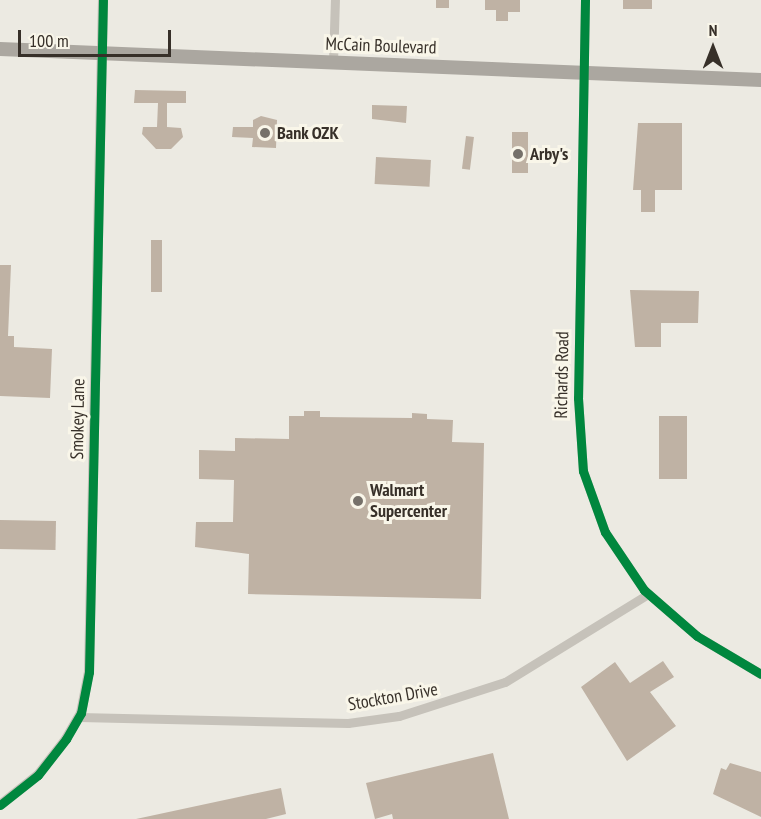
<!DOCTYPE html>
<style>
body{margin:0}
#map{position:relative;width:761px;height:819px;overflow:hidden;background:#eceae2;font-family:"PT Sans Narrow",sans-serif}
div>[style]{position:absolute}
.building>*{inset:0;background:#bfb2a4;transform-origin:0 0}
.minor>*{height:9px;margin:-4.5px;padding:0 4.5px;transform-origin:4.5px;border-radius:4.5px;background:#c6c2ba}
.tertiary>*{height:10px;margin:-5px;padding:0 5px;transform-origin:5px;border-radius:5px;background:#c6c2ba}
.primary>*{height:14px;margin:-7px;padding:0 7px;transform-origin:7px;border-radius:7px;background:#aba7a0}
.cycleway>*{height:9px;margin:-4.5px;padding:0 4.5px;transform-origin:4.5px;border-radius:4.5px;background:#00873e}
.dots>*{width:16px;height:16px;translate:-50% -50%;box-sizing:border-box;border:3px solid #f9f6e9;border-radius:50%}
span{translate:-50% -50%;white-space:nowrap;text-align:center;line-height:1.15;-webkit-text-stroke:6px #f9f6e9;paint-order:stroke}
.street-label{font-size:18px;color:#373029}
.poi-label{font-size:18px;color:#373029;font-weight:700}
.left{translate:0 -50%;text-align:left}
.north{position:absolute;left:683px;top:18px;width:60px;height:60px;-webkit-text-stroke:4px #f9f6e9;paint-order:stroke;rotate:0deg;font-size:16px;font-weight:700;line-height:24px;text-align:center;color:#373029}
.north::after{content:'';display:block;margin:auto;width:21px;height:27px;background:#373029;clip-path:polygon(50% 0,100% 100%,50% 72%,0 100%)}
.scale{position:absolute;left:18px;top:30px;width:153px;height:27px;box-sizing:border-box;border:3px solid #373029;border-top:0;padding-left:8px;font-size:18px;line-height:21px;white-space:nowrap;color:#373029;-webkit-text-stroke:4px #f9f6e9;paint-order:stroke}
</style>
<div id="map">
<div class="building">
<div style="left:436px;top:0;width:13px;height:8px"></div>
<div style="clip-path:polygon(485px 0,520px 0,520px 12px,508px 12px,508px 21px,496px 21px,496px 10px,485px 10px)"></div>
<div style="left:623px;top:0;width:29px;height:9px"></div>
<div style="clip-path:polygon(135px 90px,186px 91px,186px 103px,167px 103px,167px 127px,181px 128px,183px 137px,171px 149px,156px 149px,142px 134px,143px 127px,157px 127px,158px 103px,134px 103px)"></div>
<div style="clip-path:polygon(372px 105px,407px 106px,406px 123px,372px 119px)"></div>
<div style="clip-path:polygon(261px 116px,277px 120px,276px 148px,252px 147px,253px 138px,232px 137px,233px 127px,253px 127px,253px 120px)"></div>
<div style="clip-path:polygon(638px 123px,682px 123px,682px 190px,655px 190px,655px 212px,641px 212px,641px 190px,633px 190px)"></div>
<div style="left:512px;top:132px;width:16px;height:41px"></div>
<div style="left:466px;top:136px;width:8px;height:33px;rotate:7deg"></div>
<div style="left:376px;top:157px;width:55px;height:27px;rotate:3deg"></div>
<div style="left:151px;top:240px;width:11px;height:52px"></div>
<div style="clip-path:polygon(0 265px,11px 265px,8px 336px,14px 336px,14px 347px,52px 349px,50px 398px,0 396px)"></div>
<div style="clip-path:polygon(630px 290px,699px 291px,698px 323px,661px 323px,661px 347px,635px 347px)"></div>
<div style="clip-path:polygon(304px 411px,320px 411px,320px 417px,412px 418px,412px 413px,427px 414px,427px 419px,453px 420px,452px 442px,484px 443px,481px 599px,248px 594px,249px 554px,195px 547px,196px 522px,233px 522px,234px 480px,199px 479px,199px 450px,235px 451px,235px 438px,289px 439px,289px 416px,304px 416px)"></div>
<div style="left:659px;top:416px;width:28px;height:63px"></div>
<div style="left:0;top:520px;width:56px;height:29px;rotate:1deg"></div>
<div style="clip-path:polygon(663px 661px,674px 677px,650px 692px,676px 726px,627px 761px,581px 687px,615px 662px,630px 683px)"></div>
<div style="clip-path:polygon(493px 753px,509px 819px,393px 819px,392px 814px,375px 819px,366px 783px)"></div>
<div style="clip-path:polygon(730px 763px,761px 772px,761px 817px,713px 794px,721px 768px,726px 770px)"></div>
<div style="clip-path:polygon(281px 788px,286px 814px,266px 819px,136px 819px)"></div>
</div>
<div class="minor">
<div style="left:585px;top:0;width:398px;rotate:91deg"></div>
<div style="left:578px;top:398px;width:73px;rotate:86.1deg"></div>
<div style="left:583px;top:471px;width:65px;rotate:70.2deg"></div>
<div style="left:605px;top:532px;width:70px;rotate:56.1deg"></div>
<div style="left:644px;top:590px;width:70px;rotate:41deg"></div>
<div style="left:697px;top:636px;width:74px;rotate:30.7deg"></div>
<div style="left:333px;top:62px;width:62px;rotate:-88.2deg"></div>
<div style="left:79px;top:717px;width:269px;rotate:1.3deg"></div>
<div style="left:348px;top:723px;width:51px;rotate:-7.8deg"></div>
<div style="left:399px;top:716px;width:111px;rotate:-17.8deg"></div>
<div style="left:505px;top:682px;width:168px;rotate:-31.6deg"></div>
</div>
<div class="tertiary">
<div style="left:0;top:805px;width:48px;rotate:-38.3deg"></div>
<div style="left:38px;top:775px;width:46px;rotate:-52.1deg"></div>
<div style="left:66px;top:739px;width:30px;rotate:-60deg"></div>
<div style="left:81px;top:713px;width:42px;rotate:-79deg"></div>
<div style="left:89px;top:672px;width:672px;rotate:-88.81deg"></div>
</div>
<div class="primary">
<div style="left:0;top:49px;width:762px;rotate:2.33deg"></div>
</div>
<div class="cycleway">
<div style="left:585px;top:0;width:398px;rotate:91deg"></div>
<div style="left:578px;top:398px;width:73px;rotate:86.1deg"></div>
<div style="left:583px;top:471px;width:65px;rotate:70.2deg"></div>
<div style="left:605px;top:532px;width:70px;rotate:56.1deg"></div>
<div style="left:644px;top:590px;width:70px;rotate:41deg"></div>
<div style="left:697px;top:636px;width:74px;rotate:30.7deg"></div>
<div style="left:0;top:805px;width:48px;rotate:-38.3deg"></div>
<div style="left:38px;top:775px;width:46px;rotate:-52.1deg"></div>
<div style="left:66px;top:739px;width:30px;rotate:-60deg"></div>
<div style="left:81px;top:713px;width:42px;rotate:-79deg"></div>
<div style="left:89px;top:672px;width:672px;rotate:-88.81deg"></div>
</div>
<div class="dots">
<div style="left:265px;top:133px;background:#76716a"></div>
<div style="left:518px;top:154px;background:#76716a"></div>
<div style="left:358px;top:501px;background:#76716a"></div>
</div>
<div class="street-label">
<span style="left:381px;top:46px;rotate:2deg">McCain Boulevard</span>
<span style="left:562px;top:375px;rotate:-89deg">Richards Road</span>
<span style="left:78px;top:419px;rotate:-89deg">Smokey Lane</span>
<span style="left:393px;top:697px;rotate:-10deg">Stockton Drive</span>
</div>
<div class="poi-label">
<span class="left" style="left:277px;top:133px">Bank OZK</span>
<span class="left" style="left:530px;top:154px">Arby's</span>
<span class="left" style="left:370px;top:501px">Walmart<br>Supercenter</span>
</div>
<div class="north">N</div>
<div class="scale">100 m</div>
</div>
